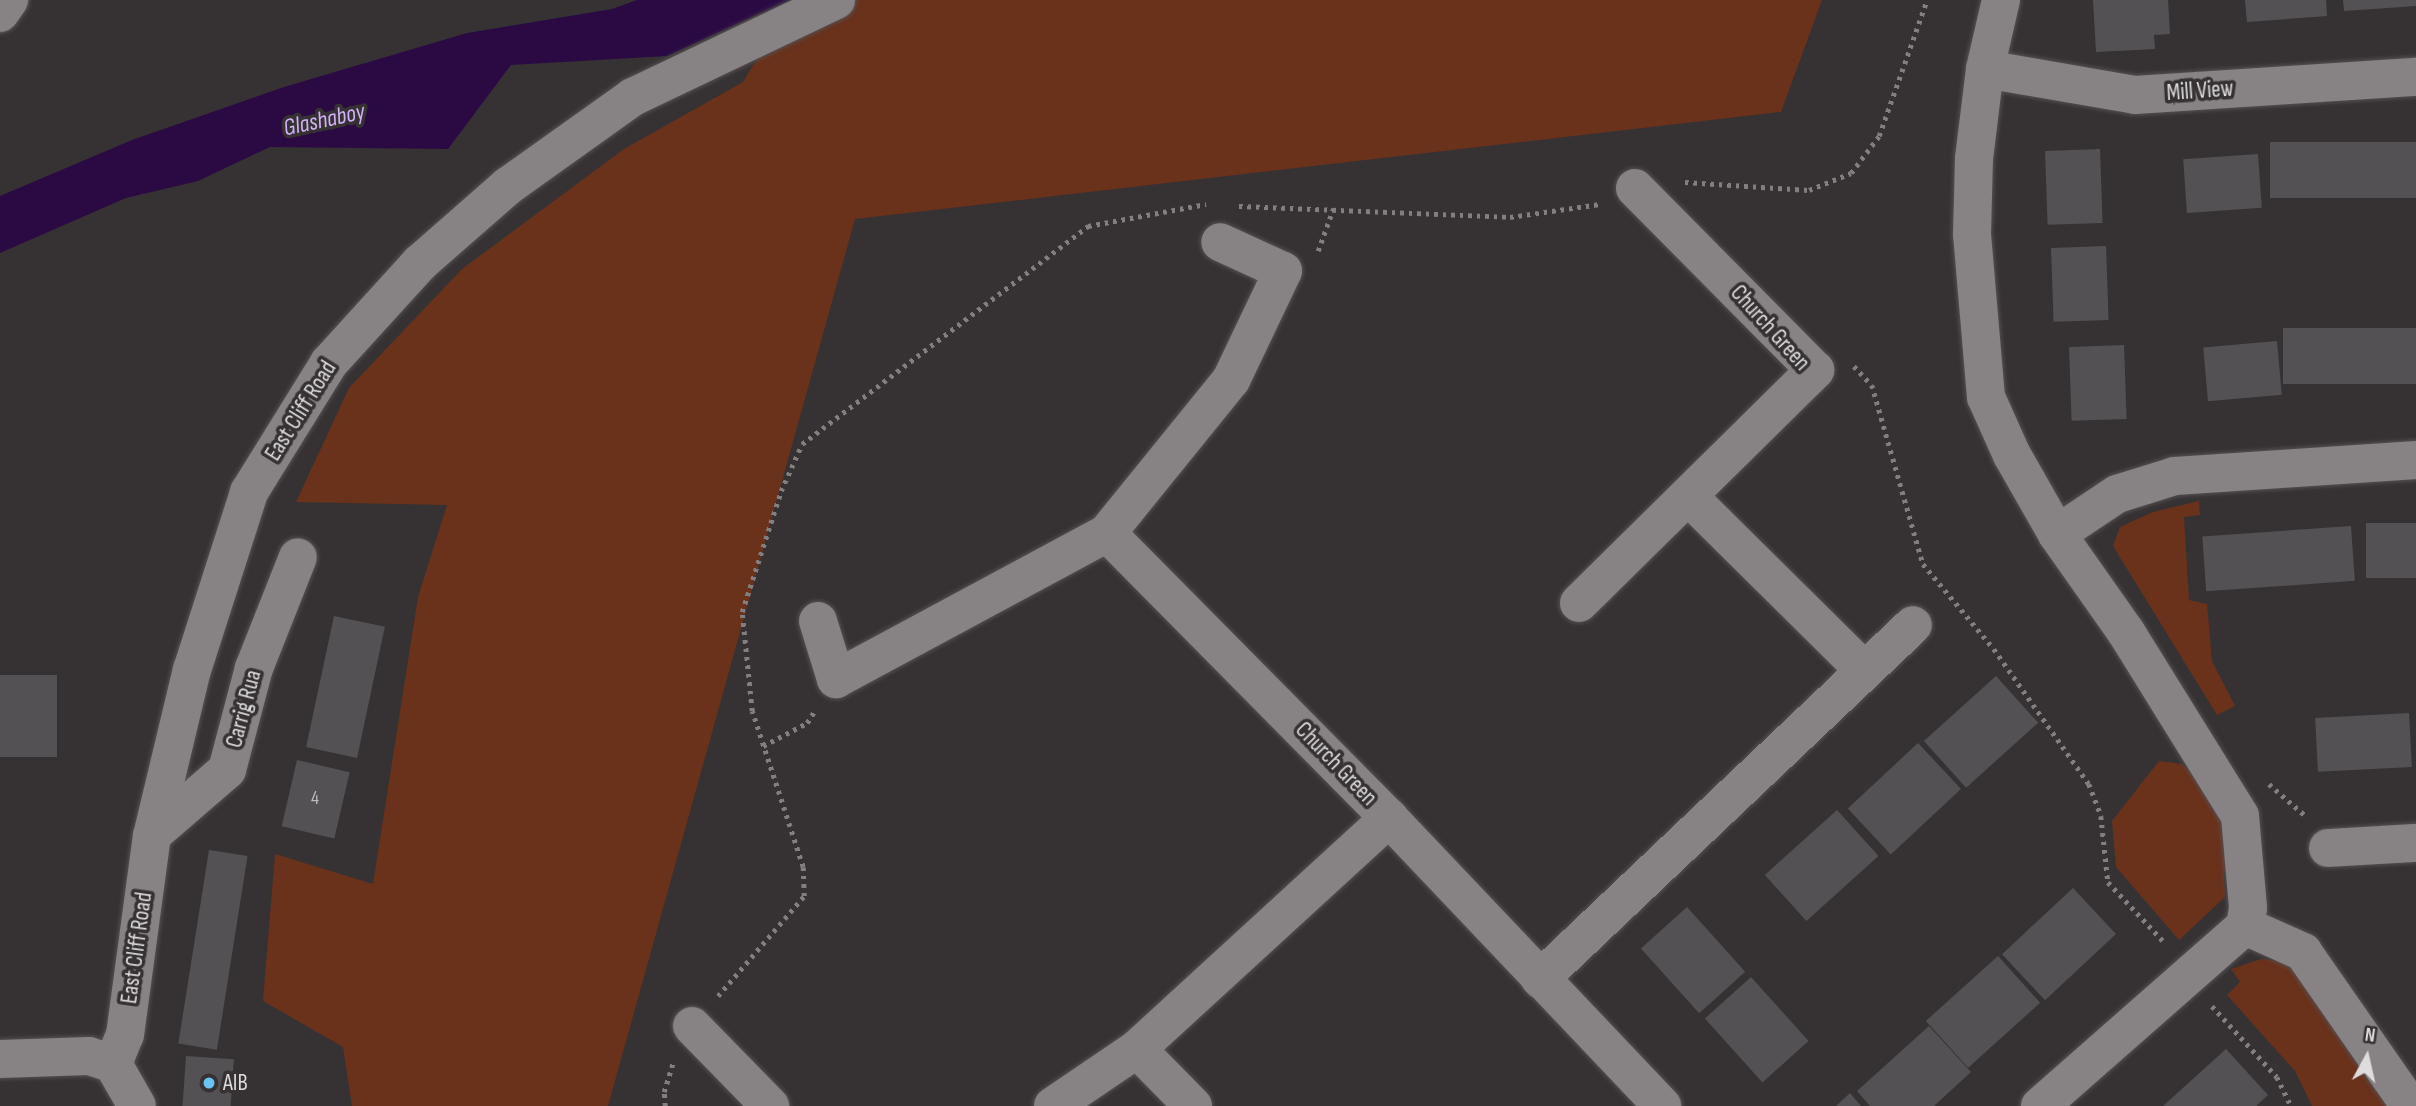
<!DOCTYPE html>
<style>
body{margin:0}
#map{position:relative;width:2416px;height:1106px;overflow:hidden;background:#363234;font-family:"Sofia Sans Condensed",sans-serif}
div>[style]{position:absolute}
.green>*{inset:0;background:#6a311b}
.water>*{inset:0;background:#2b0a44}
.building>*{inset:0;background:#545154;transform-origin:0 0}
.path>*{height:4.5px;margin-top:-2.25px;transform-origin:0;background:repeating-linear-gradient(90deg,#837f81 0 3.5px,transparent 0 8.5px)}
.roads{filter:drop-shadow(0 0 2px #545051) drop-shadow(0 0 2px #545051)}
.street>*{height:38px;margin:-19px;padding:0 19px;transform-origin:19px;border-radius:19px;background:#878284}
.secondary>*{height:38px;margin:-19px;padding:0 19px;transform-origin:19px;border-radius:19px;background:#878284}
.dots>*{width:19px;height:19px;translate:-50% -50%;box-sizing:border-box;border:4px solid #363234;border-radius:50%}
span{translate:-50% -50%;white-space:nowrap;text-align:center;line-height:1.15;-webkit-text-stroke:7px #363234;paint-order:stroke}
.number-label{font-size:19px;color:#bcb9bb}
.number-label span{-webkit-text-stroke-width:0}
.street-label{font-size:23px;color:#dfdcdd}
.poi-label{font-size:23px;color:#dfdcdd}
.left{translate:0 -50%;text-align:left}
.water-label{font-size:24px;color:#d3b1f9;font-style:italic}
.north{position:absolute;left:2332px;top:1022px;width:70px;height:70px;-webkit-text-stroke:5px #363234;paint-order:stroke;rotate:8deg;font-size:19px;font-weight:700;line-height:28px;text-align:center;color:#dfdcdd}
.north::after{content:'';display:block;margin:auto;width:24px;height:32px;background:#dfdcdd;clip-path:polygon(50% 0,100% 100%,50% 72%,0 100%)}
</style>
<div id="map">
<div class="green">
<div style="clip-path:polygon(835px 0,1822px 0,1781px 112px,855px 219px,608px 1106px,352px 1106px,343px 1047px,263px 1001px,275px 854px,373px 884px,418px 597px,447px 505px,296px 502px,349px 388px,462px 269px,624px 149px,743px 82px,778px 25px)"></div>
<div style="clip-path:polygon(2199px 501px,2200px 515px,2184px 517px,2189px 600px,2207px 604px,2212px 661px,2235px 706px,2217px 715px,2113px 546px,2120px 527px,2153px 512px)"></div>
<div style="clip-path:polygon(2159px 761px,2182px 764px,2193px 774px,2226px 823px,2236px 870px,2224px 872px,2225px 897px,2179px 940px,2116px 867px,2112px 821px)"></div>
<div style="clip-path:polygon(2261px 959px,2290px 962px,2398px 1106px,2312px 1106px,2295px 1071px,2227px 995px,2240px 982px,2231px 969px)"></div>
</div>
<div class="water">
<div style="clip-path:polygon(637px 0,790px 0,667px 56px,511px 65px,448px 149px,270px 147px,198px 181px,126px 198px,0 253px,0 196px,132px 140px,284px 87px,467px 33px,612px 9px)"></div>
</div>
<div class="building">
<div style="clip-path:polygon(2093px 0,2168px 0,2170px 34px,2154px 35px,2155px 49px,2096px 52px)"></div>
<div style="clip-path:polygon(2245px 0,2326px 0,2327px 16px,2247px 22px)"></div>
<div style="clip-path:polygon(2343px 0,2416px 0,2416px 6px,2344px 11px)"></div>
<div style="left:2416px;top:142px;width:56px;height:146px;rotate:90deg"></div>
<div style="left:2100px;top:149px;width:74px;height:55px;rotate:88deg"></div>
<div style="left:2258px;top:154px;width:54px;height:75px;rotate:86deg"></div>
<div style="left:2106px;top:246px;width:74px;height:55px;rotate:88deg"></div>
<div style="left:2416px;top:328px;width:56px;height:133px;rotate:90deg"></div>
<div style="left:2277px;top:341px;width:54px;height:74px;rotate:85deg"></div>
<div style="left:2124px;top:345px;width:74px;height:55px;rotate:88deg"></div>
<div style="left:2416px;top:523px;width:55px;height:50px;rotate:90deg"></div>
<div style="left:2351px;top:526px;width:55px;height:149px;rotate:86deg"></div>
<div style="left:334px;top:616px;width:52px;height:134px;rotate:12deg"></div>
<div style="left:0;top:675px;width:57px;height:82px"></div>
<div style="left:1996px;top:676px;width:63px;height:97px;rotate:48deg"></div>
<div style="left:2409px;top:713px;width:54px;height:94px;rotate:87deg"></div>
<div style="left:1918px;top:743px;width:63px;height:96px;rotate:47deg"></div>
<div style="left:297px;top:760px;width:54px;height:68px;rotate:13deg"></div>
<div style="left:1837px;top:810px;width:62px;height:97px;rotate:48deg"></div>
<div style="left:209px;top:850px;width:39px;height:196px;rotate:9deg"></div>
<div style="left:2073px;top:888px;width:63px;height:97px;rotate:47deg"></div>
<div style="left:1687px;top:907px;width:87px;height:62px;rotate:48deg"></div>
<div style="left:1998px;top:956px;width:63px;height:97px;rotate:48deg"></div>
<div style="left:1751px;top:977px;width:86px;height:62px;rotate:48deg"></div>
<div style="clip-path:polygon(1929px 1026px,1971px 1072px,1934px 1106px,1870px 1106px,1857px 1091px)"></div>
<div style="clip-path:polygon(2226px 1049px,2268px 1095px,2256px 1106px,2163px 1106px)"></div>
<div style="left:186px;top:1056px;width:48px;height:50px;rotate:4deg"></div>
<div style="clip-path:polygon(1850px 1093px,1861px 1106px,1836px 1106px)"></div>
</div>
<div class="path">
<div style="left:1685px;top:182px;width:124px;rotate:3.7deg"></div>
<div style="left:1809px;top:190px;width:45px;rotate:-22deg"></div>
<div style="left:1851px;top:173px;width:46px;rotate:-52.9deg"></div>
<div style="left:1879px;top:136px;width:144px;rotate:-70.6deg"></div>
<div style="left:1239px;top:206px;width:271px;rotate:2.3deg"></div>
<div style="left:1510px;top:217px;width:91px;rotate:-8.2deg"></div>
<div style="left:1318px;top:251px;width:45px;rotate:-70.3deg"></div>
<div style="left:1854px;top:366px;width:26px;rotate:47deg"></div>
<div style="left:1872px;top:385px;width:186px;rotate:74.1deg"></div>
<div style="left:1923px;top:564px;width:111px;rotate:50.1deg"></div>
<div style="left:1994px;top:649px;width:165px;rotate:54.9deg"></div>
<div style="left:2089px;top:784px;width:34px;rotate:69deg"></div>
<div style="left:2101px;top:816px;width:66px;rotate:83.9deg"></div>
<div style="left:2108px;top:882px;width:85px;rotate:46.9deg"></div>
<div style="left:763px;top:746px;width:50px;rotate:-27.6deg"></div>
<div style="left:807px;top:723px;width:13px;rotate:-58deg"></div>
<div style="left:2269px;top:784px;width:50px;rotate:41deg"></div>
<div style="left:718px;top:996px;width:132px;rotate:-49.3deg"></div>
<div style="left:804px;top:896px;width:29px;rotate:-92deg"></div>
<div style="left:803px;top:867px;width:164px;rotate:-108.1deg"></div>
<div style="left:752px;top:711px;width:100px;rotate:-95.8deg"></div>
<div style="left:742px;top:612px;width:127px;rotate:-72.1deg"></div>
<div style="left:781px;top:491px;width:51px;rotate:-65.9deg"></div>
<div style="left:802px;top:444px;width:360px;rotate:-37.3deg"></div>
<div style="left:1088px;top:226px;width:120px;rotate:-10.6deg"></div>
<div style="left:2212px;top:1006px;width:96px;rotate:47.5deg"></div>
<div style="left:2277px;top:1077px;width:32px;rotate:64deg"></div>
<div style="left:665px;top:1106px;width:14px;rotate:-94deg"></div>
<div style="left:664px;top:1092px;width:30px;rotate:-73deg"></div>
</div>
<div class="roads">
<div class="street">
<div style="left:2001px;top:0;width:71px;rotate:103.1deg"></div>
<div style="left:1985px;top:69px;width:90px;rotate:97deg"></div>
<div style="left:1974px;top:158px;width:76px;rotate:91.5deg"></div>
<div style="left:1972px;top:234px;width:164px;rotate:85.1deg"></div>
<div style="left:1986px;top:397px;width:64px;rotate:65.9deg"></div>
<div style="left:2012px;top:455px;width:91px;rotate:60.3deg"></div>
<div style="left:2057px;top:534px;width:120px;rotate:54.9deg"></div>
<div style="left:2126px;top:632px;width:216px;rotate:58.2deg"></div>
<div style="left:2240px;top:816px;width:92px;rotate:85deg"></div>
<div style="left:2248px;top:908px;width:18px;rotate:99deg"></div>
<div style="left:2245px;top:926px;width:273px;rotate:138.7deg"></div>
<div style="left:1985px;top:69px;width:152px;rotate:9.8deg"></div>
<div style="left:2135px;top:95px;width:282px;rotate:-3.7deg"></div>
<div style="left:1688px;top:496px;width:246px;rotate:44.7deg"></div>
<div style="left:1107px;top:533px;width:401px;rotate:45.3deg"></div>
<div style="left:1389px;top:818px;width:397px;rotate:46.5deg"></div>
<div style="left:2057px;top:534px;width:72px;rotate:-33.7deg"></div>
<div style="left:2117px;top:494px;width:61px;rotate:-17.2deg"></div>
<div style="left:2175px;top:476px;width:242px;rotate:-3.8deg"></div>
<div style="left:1579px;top:603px;width:332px;rotate:-44.6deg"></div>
<div style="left:1815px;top:370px;width:256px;rotate:-134.7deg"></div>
<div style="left:818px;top:621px;width:61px;rotate:72.8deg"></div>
<div style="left:836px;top:679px;width:308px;rotate:-28.3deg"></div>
<div style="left:1107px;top:533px;width:197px;rotate:-51deg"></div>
<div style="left:1231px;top:380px;width:121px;rotate:-64.5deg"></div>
<div style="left:1283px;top:271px;width:69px;rotate:-155.3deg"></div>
<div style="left:153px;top:834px;width:98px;rotate:-40.9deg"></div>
<div style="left:227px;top:770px;width:106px;rotate:-75.2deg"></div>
<div style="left:254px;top:668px;width:119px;rotate:-68.4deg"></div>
<div style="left:2328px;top:848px;width:88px;rotate:-3.3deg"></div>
<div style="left:2245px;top:926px;width:64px;rotate:24.1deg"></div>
<div style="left:2303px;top:952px;width:188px;rotate:55.2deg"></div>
<div style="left:1540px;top:979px;width:514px;rotate:-43.5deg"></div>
<div style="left:692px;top:1026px;width:112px;rotate:45.7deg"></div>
<div style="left:1137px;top:1049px;width:80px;rotate:45.5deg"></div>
<div style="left:113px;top:1064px;width:31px;rotate:-68deg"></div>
<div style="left:125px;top:1035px;width:201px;rotate:-82.3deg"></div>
<div style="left:152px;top:836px;width:171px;rotate:-76.5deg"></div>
<div style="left:192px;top:670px;width:187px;rotate:-72.2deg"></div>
<div style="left:249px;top:492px;width:152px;rotate:-58.2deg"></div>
<div style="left:329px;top:363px;width:135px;rotate:-47.7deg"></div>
<div style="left:420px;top:263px;width:117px;rotate:-41.2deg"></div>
<div style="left:508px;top:186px;width:153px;rotate:-35.5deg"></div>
<div style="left:633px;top:97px;width:225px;rotate:-25.5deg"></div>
<div style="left:1053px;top:1106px;width:102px;rotate:-34.2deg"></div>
<div style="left:1137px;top:1049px;width:342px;rotate:-42.5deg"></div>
</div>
<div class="secondary">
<div style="left:0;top:13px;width:16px;rotate:-55deg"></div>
<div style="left:0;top:1059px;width:89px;rotate:-1.9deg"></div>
<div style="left:89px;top:1056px;width:25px;rotate:18deg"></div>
<div style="left:113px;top:1064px;width:48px;rotate:60.3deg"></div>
</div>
</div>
<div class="dots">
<div style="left:209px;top:1083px;background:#6bc3f2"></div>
</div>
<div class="number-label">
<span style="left:315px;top:799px">4</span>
</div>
<div class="street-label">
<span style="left:2200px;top:91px;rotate:-4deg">Mill View</span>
<span style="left:1770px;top:328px;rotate:48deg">Church Green</span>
<span style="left:301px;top:411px;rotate:-58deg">East Cliff Road</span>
<span style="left:244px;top:709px;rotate:-75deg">Carrig Rua</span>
<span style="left:1336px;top:764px;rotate:46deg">Church Green</span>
<span style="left:137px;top:948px;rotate:-82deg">East Cliff Road</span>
</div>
<div class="poi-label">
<span class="left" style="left:223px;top:1083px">AIB</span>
</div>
<div class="water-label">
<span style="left:324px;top:120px;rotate:-12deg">Glashaboy</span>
</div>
<div class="north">N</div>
</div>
